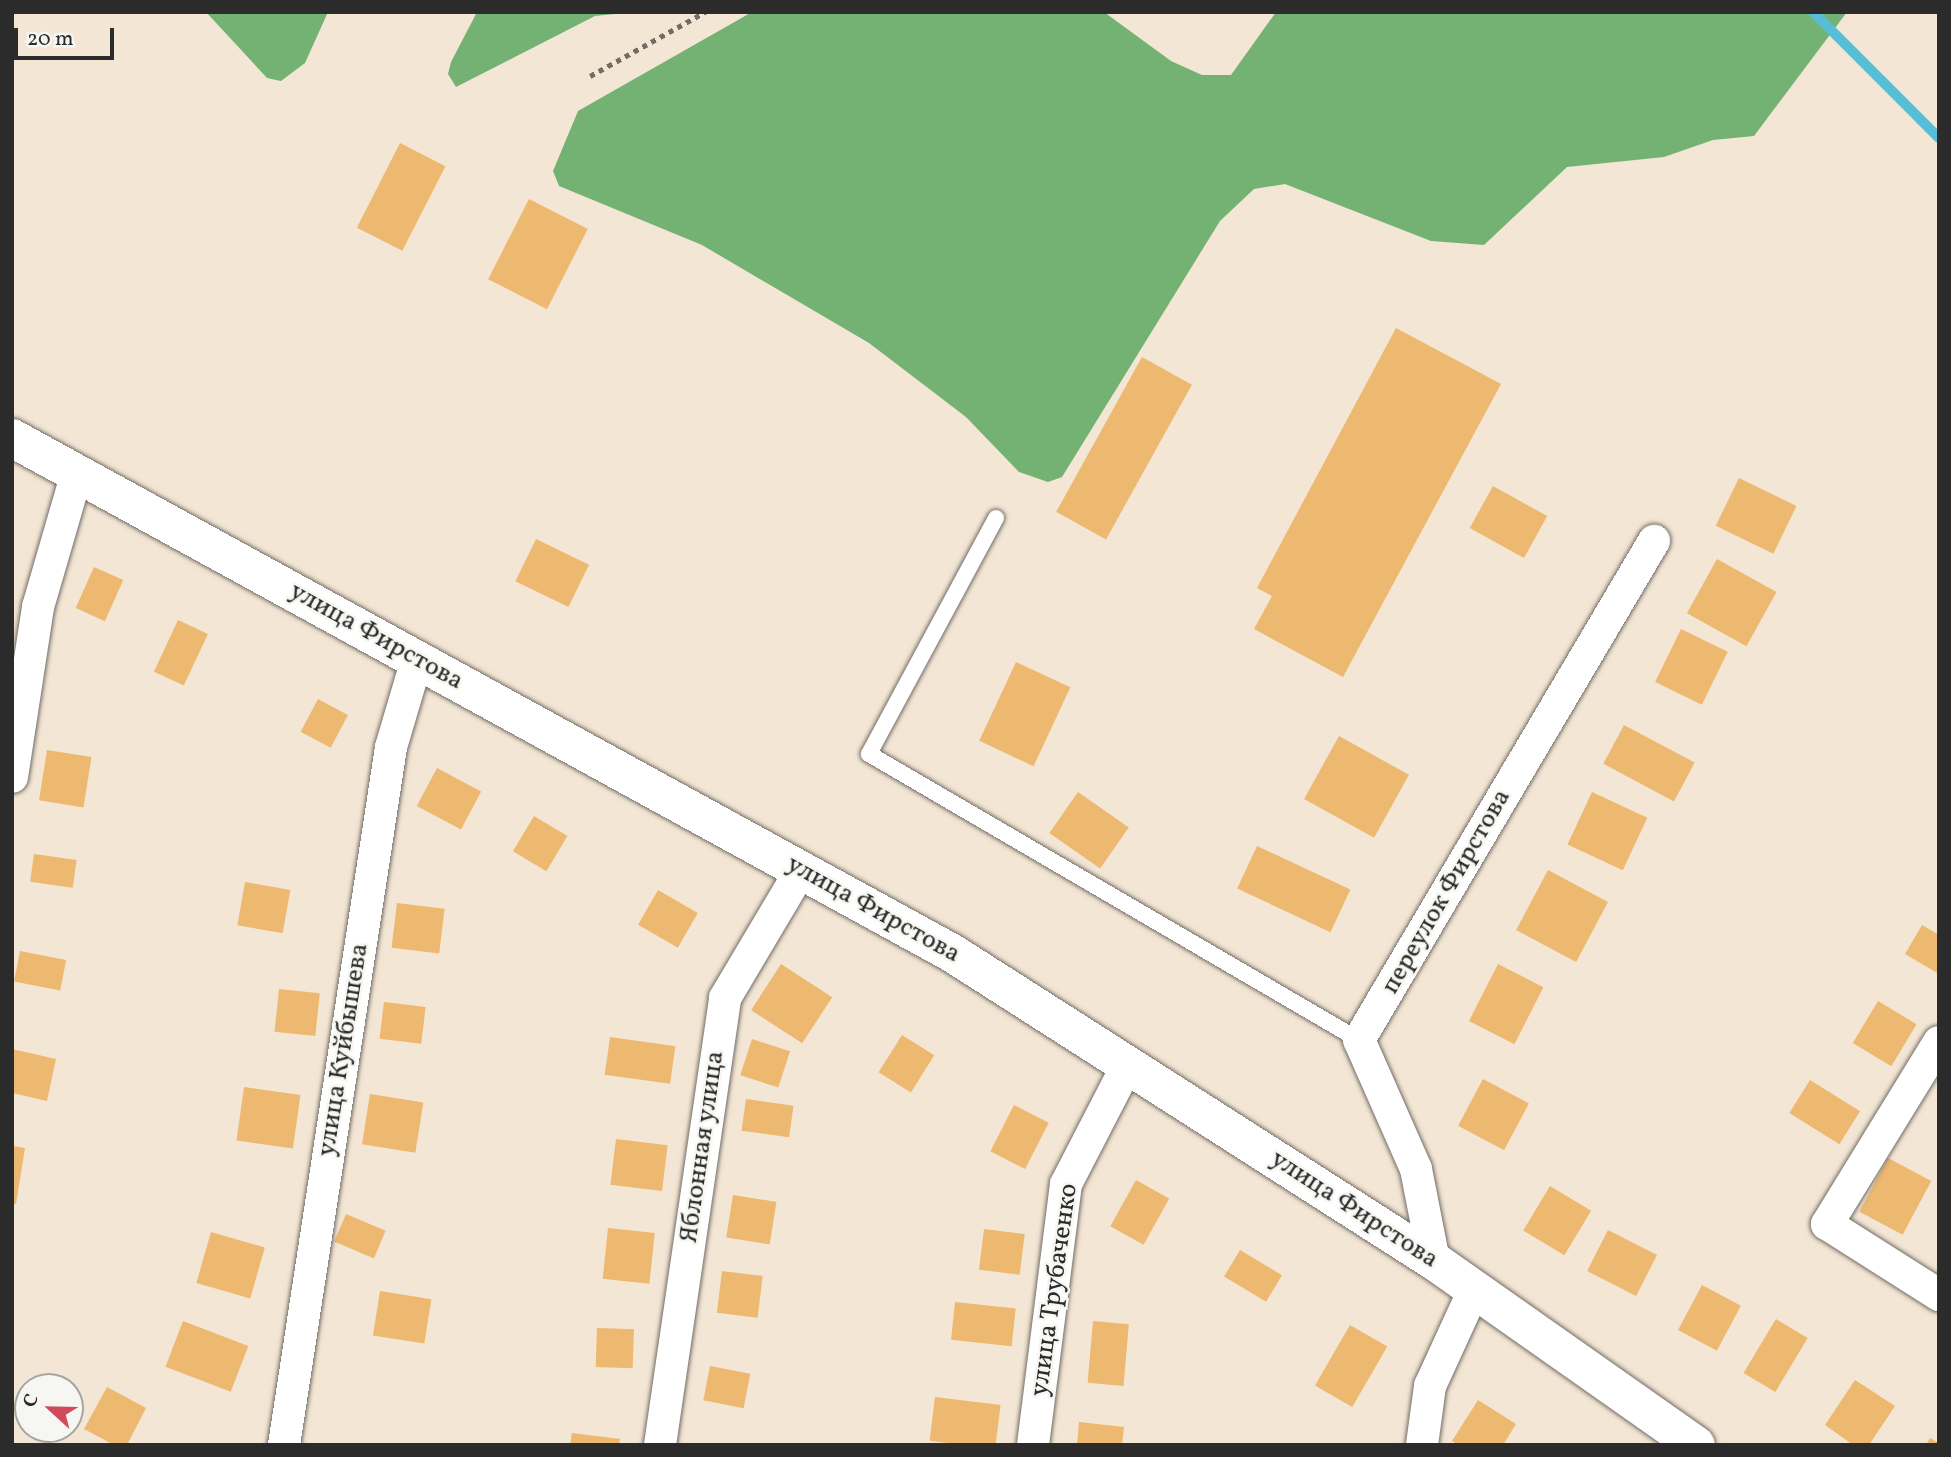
<!DOCTYPE html>
<meta charset="utf-8">
<style>
body{margin:0}
#map{position:relative;width:1951px;height:1457px;overflow:hidden;background:#f4e6d4;font-family:Vollkorn,serif}
div>[style]{position:absolute}
.forest>*{inset:0;background:#74b274}
.stream>*{height:10px;margin:-5px;padding:0 5px;transform-origin:5px;border-radius:5px;background:#58bdd6}
.building>*{inset:0;background:#edb870;transform-origin:0 0}
.path>*{height:4.5px;margin-top:-2.25px;transform-origin:0;background:repeating-linear-gradient(90deg,#716c66 0 5px,transparent 0 10px)}
.roads{filter:drop-shadow(0 0 2px #716c66) drop-shadow(0 0 2px #716c66)}
.lane>*{height:16px;margin:-8px;padding:0 8px;transform-origin:8px;border-radius:8px;background:#fff}
.street>*{height:32px;margin:-16px;padding:0 16px;transform-origin:16px;border-radius:16px;background:#fff}
.secondary>*{height:38px;margin:-19px;padding:0 19px;transform-origin:19px;border-radius:19px;background:#fff}
span{translate:-50% -50%;white-space:nowrap;text-align:center;line-height:1.15;-webkit-text-stroke:5px #f6f6f2;paint-order:stroke}
.street-label{font-size:26px;color:#2b2b2b}
.frame{position:absolute;inset:0;border:14px solid #2b2b2b;pointer-events:none}
.north{position:absolute;left:14px;top:1373px;width:70px;height:70px;box-sizing:border-box;background:#f6f6f2;border:2px solid #a5a5a2;border-radius:50%;rotate:292deg;font-size:19px;font-weight:700;line-height:28px;text-align:center;color:#2b2b2b}
.north::after{content:'';display:block;margin:auto;width:24px;height:32px;background:#d1495b;clip-path:polygon(50% 0,100% 100%,50% 72%,0 100%)}
.scale{position:absolute;left:14px;top:28px;width:100px;height:32px;box-sizing:border-box;border:4px solid #2b2b2b;border-top:0;padding-left:9px;font-size:21px;line-height:24px;white-space:nowrap;color:#2b2b2b;-webkit-text-stroke:5px #f6f6f2;paint-order:stroke}
</style>
<div id="map">
<div class="forest">
<div style="clip-path:polygon(206px 12px,328px 12px,305px 63px,281px 81px,267px 78px)"></div>
<div style="clip-path:polygon(477px 12px,635px 12px,595px 16px,456px 87px,448px 74px,451px 62px)"></div>
<div style="clip-path:polygon(752px 12px,1104px 12px,1171px 61px,1202px 75px,1231px 75px,1276px 12px,1847px 12px,1754px 136px,1713px 140px,1664px 157px,1567px 167px,1484px 245px,1431px 241px,1285px 184px,1254px 189px,1220px 221px,1062px 477px,1048px 482px,1019px 472px,966px 417px,869px 343px,702px 245px,559px 186px,553px 171px,578px 111px)"></div>
</div>
<div class="stream">
<div style="left:1813px;top:12px;width:178px;rotate:45deg"></div>
</div>
<div class="building">
<div style="left:400px;top:143px;width:51px;height:95px;rotate:27deg"></div>
<div style="left:529px;top:199px;width:66px;height:90px;rotate:27deg"></div>
<div style="clip-path:polygon(1396px 328px,1501px 384px,1343px 677px,1254px 629px,1272px 596px,1257px 588px)"></div>
<div style="left:1142px;top:357px;width:57px;height:177px;rotate:29deg"></div>
<div style="left:1739px;top:478px;width:64px;height:53px;rotate:26deg"></div>
<div style="left:1493px;top:486px;width:62px;height:48px;rotate:29deg"></div>
<div style="left:536px;top:539px;width:59px;height:47px;rotate:26deg"></div>
<div style="left:1717px;top:559px;width:68px;height:62px;rotate:29deg"></div>
<div style="left:94px;top:567px;width:32px;height:45px;rotate:24deg"></div>
<div style="left:178px;top:620px;width:33px;height:57px;rotate:25deg"></div>
<div style="left:1681px;top:629px;width:52px;height:59px;rotate:26deg"></div>
<div style="left:1016px;top:662px;width:60px;height:87px;rotate:25deg"></div>
<div style="left:318px;top:699px;width:34px;height:37px;rotate:28deg"></div>
<div style="left:1624px;top:725px;width:80px;height:44px;rotate:28deg"></div>
<div style="left:1339px;top:736px;width:80px;height:72px;rotate:29deg"></div>
<div style="left:47px;top:750px;width:45px;height:51px;rotate:9deg"></div>
<div style="left:437px;top:768px;width:50px;height:43px;rotate:28deg"></div>
<div style="left:1078px;top:792px;width:62px;height:50px;rotate:35deg"></div>
<div style="left:1592px;top:792px;width:61px;height:58px;rotate:25deg"></div>
<div style="left:534px;top:816px;width:39px;height:41px;rotate:31deg"></div>
<div style="left:1257px;top:846px;width:103px;height:47px;rotate:25deg"></div>
<div style="left:34px;top:854px;width:43px;height:28px;rotate:8deg"></div>
<div style="left:1548px;top:870px;width:68px;height:68px;rotate:28deg"></div>
<div style="left:245px;top:882px;width:46px;height:44px;rotate:10deg"></div>
<div style="left:658px;top:890px;width:46px;height:40px;rotate:30deg"></div>
<div style="left:397px;top:903px;width:48px;height:45px;rotate:7deg"></div>
<div style="clip-path:polygon(1922px 925px,1939px 935px,1939px 974px,1905px 954px)"></div>
<div style="left:20px;top:951px;width:47px;height:31px;rotate:11deg"></div>
<div style="left:781px;top:964px;width:61px;height:55px;rotate:33deg"></div>
<div style="left:1498px;top:964px;width:51px;height:64px;rotate:27deg"></div>
<div style="left:279px;top:989px;width:41px;height:43px;rotate:6deg"></div>
<div style="left:1878px;top:1001px;width:45px;height:49px;rotate:31deg"></div>
<div style="left:384px;top:1002px;width:42px;height:37px;rotate:7deg"></div>
<div style="left:902px;top:1035px;width:38px;height:44px;rotate:32deg"></div>
<div style="left:610px;top:1037px;width:66px;height:38px;rotate:8deg"></div>
<div style="left:752px;top:1039px;width:40px;height:38px;rotate:18deg"></div>
<div style="clip-path:polygon(12px 1049px,56px 1059px,47px 1101px,12px 1093px)"></div>
<div style="left:1483px;top:1079px;width:52px;height:53px;rotate:28deg"></div>
<div style="left:1810px;top:1080px;width:59px;height:39px;rotate:32deg"></div>
<div style="left:244px;top:1087px;width:57px;height:54px;rotate:8deg"></div>
<div style="left:370px;top:1094px;width:54px;height:51px;rotate:9deg"></div>
<div style="left:746px;top:1099px;width:48px;height:32px;rotate:8deg"></div>
<div style="left:1014px;top:1105px;width:39px;height:52px;rotate:27deg"></div>
<div style="left:616px;top:1139px;width:52px;height:46px;rotate:7deg"></div>
<div style="clip-path:polygon(12px 1146px,25px 1148px,16px 1204px,12px 1203px)"></div>
<div style="left:1888px;top:1158px;width:49px;height:61px;rotate:28deg"></div>
<div style="left:1136px;top:1180px;width:38px;height:53px;rotate:29deg"></div>
<div style="left:1550px;top:1186px;width:48px;height:52px;rotate:31deg"></div>
<div style="left:733px;top:1195px;width:44px;height:43px;rotate:9deg"></div>
<div style="left:346px;top:1214px;width:43px;height:30px;rotate:23deg"></div>
<div style="left:608px;top:1228px;width:47px;height:51px;rotate:6deg"></div>
<div style="left:984px;top:1229px;width:41px;height:41px;rotate:7deg"></div>
<div style="left:1608px;top:1230px;width:55px;height:46px;rotate:27deg"></div>
<div style="left:211px;top:1232px;width:56px;height:53px;rotate:16deg"></div>
<div style="left:1240px;top:1250px;width:49px;height:31px;rotate:31deg"></div>
<div style="left:722px;top:1271px;width:41px;height:42px;rotate:7deg"></div>
<div style="left:1702px;top:1285px;width:44px;height:51px;rotate:28deg"></div>
<div style="left:380px;top:1291px;width:52px;height:45px;rotate:9deg"></div>
<div style="left:955px;top:1302px;width:61px;height:38px;rotate:6deg"></div>
<div style="left:1776px;top:1319px;width:37px;height:63px;rotate:31deg"></div>
<div style="left:183px;top:1321px;width:70px;height:49px;rotate:21deg"></div>
<div style="left:1093px;top:1321px;width:36px;height:62px;rotate:5deg"></div>
<div style="left:1350px;top:1325px;width:43px;height:70px;rotate:30deg"></div>
<div style="left:597px;top:1328px;width:37px;height:39px;rotate:2deg"></div>
<div style="left:710px;top:1366px;width:41px;height:35px;rotate:11deg"></div>
<div style="clip-path:polygon(1855px 1380px,1895px 1406px,1869px 1445px,1853px 1445px,1825px 1425px)"></div>
<div style="clip-path:polygon(107px 1387px,146px 1408px,127px 1445px,114px 1445px,84px 1429px)"></div>
<div style="left:935px;top:1397px;width:66px;height:44px;rotate:7deg"></div>
<div style="clip-path:polygon(1478px 1400px,1516px 1424px,1503px 1445px,1459px 1445px,1452px 1441px)"></div>
<div style="clip-path:polygon(1079px 1422px,1124px 1427px,1122px 1445px,1077px 1445px)"></div>
<div style="clip-path:polygon(572px 1433px,620px 1439px,619px 1445px,570px 1445px)"></div>
<div style="clip-path:polygon(1930px 1438px,1939px 1443px,1939px 1445px,1926px 1445px)"></div>
</div>
<div class="path">
<div style="left:590px;top:76px;width:132px;rotate:-29.1deg"></div>
</div>
<div class="roads">
<div class="lane">
<div style="left:996px;top:518px;width:268px;rotate:118.3deg"></div>
<div style="left:869px;top:754px;width:567px;rotate:30.27deg"></div>
</div>
<div class="street">
<div style="left:12px;top:777px;width:172px;rotate:-81.3deg"></div>
<div style="left:38px;top:607px;width:140px;rotate:-73.8deg"></div>
<div style="left:1939px;top:1042px;width:214px;rotate:121.6deg"></div>
<div style="left:1827px;top:1224px;width:133px;rotate:32.4deg"></div>
<div style="left:1434px;top:1261px;width:94px;rotate:-101.1deg"></div>
<div style="left:1416px;top:1169px;width:141px;rotate:-113.8deg"></div>
<div style="left:1359px;top:1040px;width:580px;rotate:-59.41deg"></div>
<div style="left:284px;top:1445px;width:706px;rotate:-81.28deg"></div>
<div style="left:391px;top:747px;width:92px;rotate:-73.5deg"></div>
<div style="left:660px;top:1445px;width:452px;rotate:-81.7deg"></div>
<div style="left:725px;top:998px;width:149px;rotate:-59.3deg"></div>
<div style="left:1033px;top:1445px;width:263px;rotate:-82.8deg"></div>
<div style="left:1066px;top:1184px;width:135px;rotate:-62.7deg"></div>
<div style="left:1422px;top:1445px;width:60px;rotate:-82.3deg"></div>
<div style="left:1430px;top:1386px;width:106px;rotate:-65.4deg"></div>
</div>
<div class="secondary">
<div style="left:12px;top:438px;width:1072px;rotate:28.72deg"></div>
<div style="left:952px;top:953px;width:572px;rotate:32.58deg"></div>
<div style="left:1434px;top:1261px;width:320px;rotate:35.1deg"></div>
</div>
</div>
<div class="street-label">
<span style="left:376px;top:637px;rotate:29deg">улица Фирстова</span>
<span style="left:1447px;top:892px;rotate:-60deg">переулок Фирстова</span>
<span style="left:873px;top:910px;rotate:29deg">улица Фирстова</span>
<span style="left:344px;top:1050px;rotate:-81deg">улица Куйбышева</span>
<span style="left:703px;top:1147px;rotate:-82deg">Яблонная улица</span>
<span style="left:1354px;top:1210px;rotate:33deg">улица Фирстова</span>
<span style="left:1055px;top:1290px;rotate:-82deg">улица Трубаченко</span>
</div>
<div class="frame"></div>
<div class="north">С</div>
<div class="scale">20 m</div>
</div>
